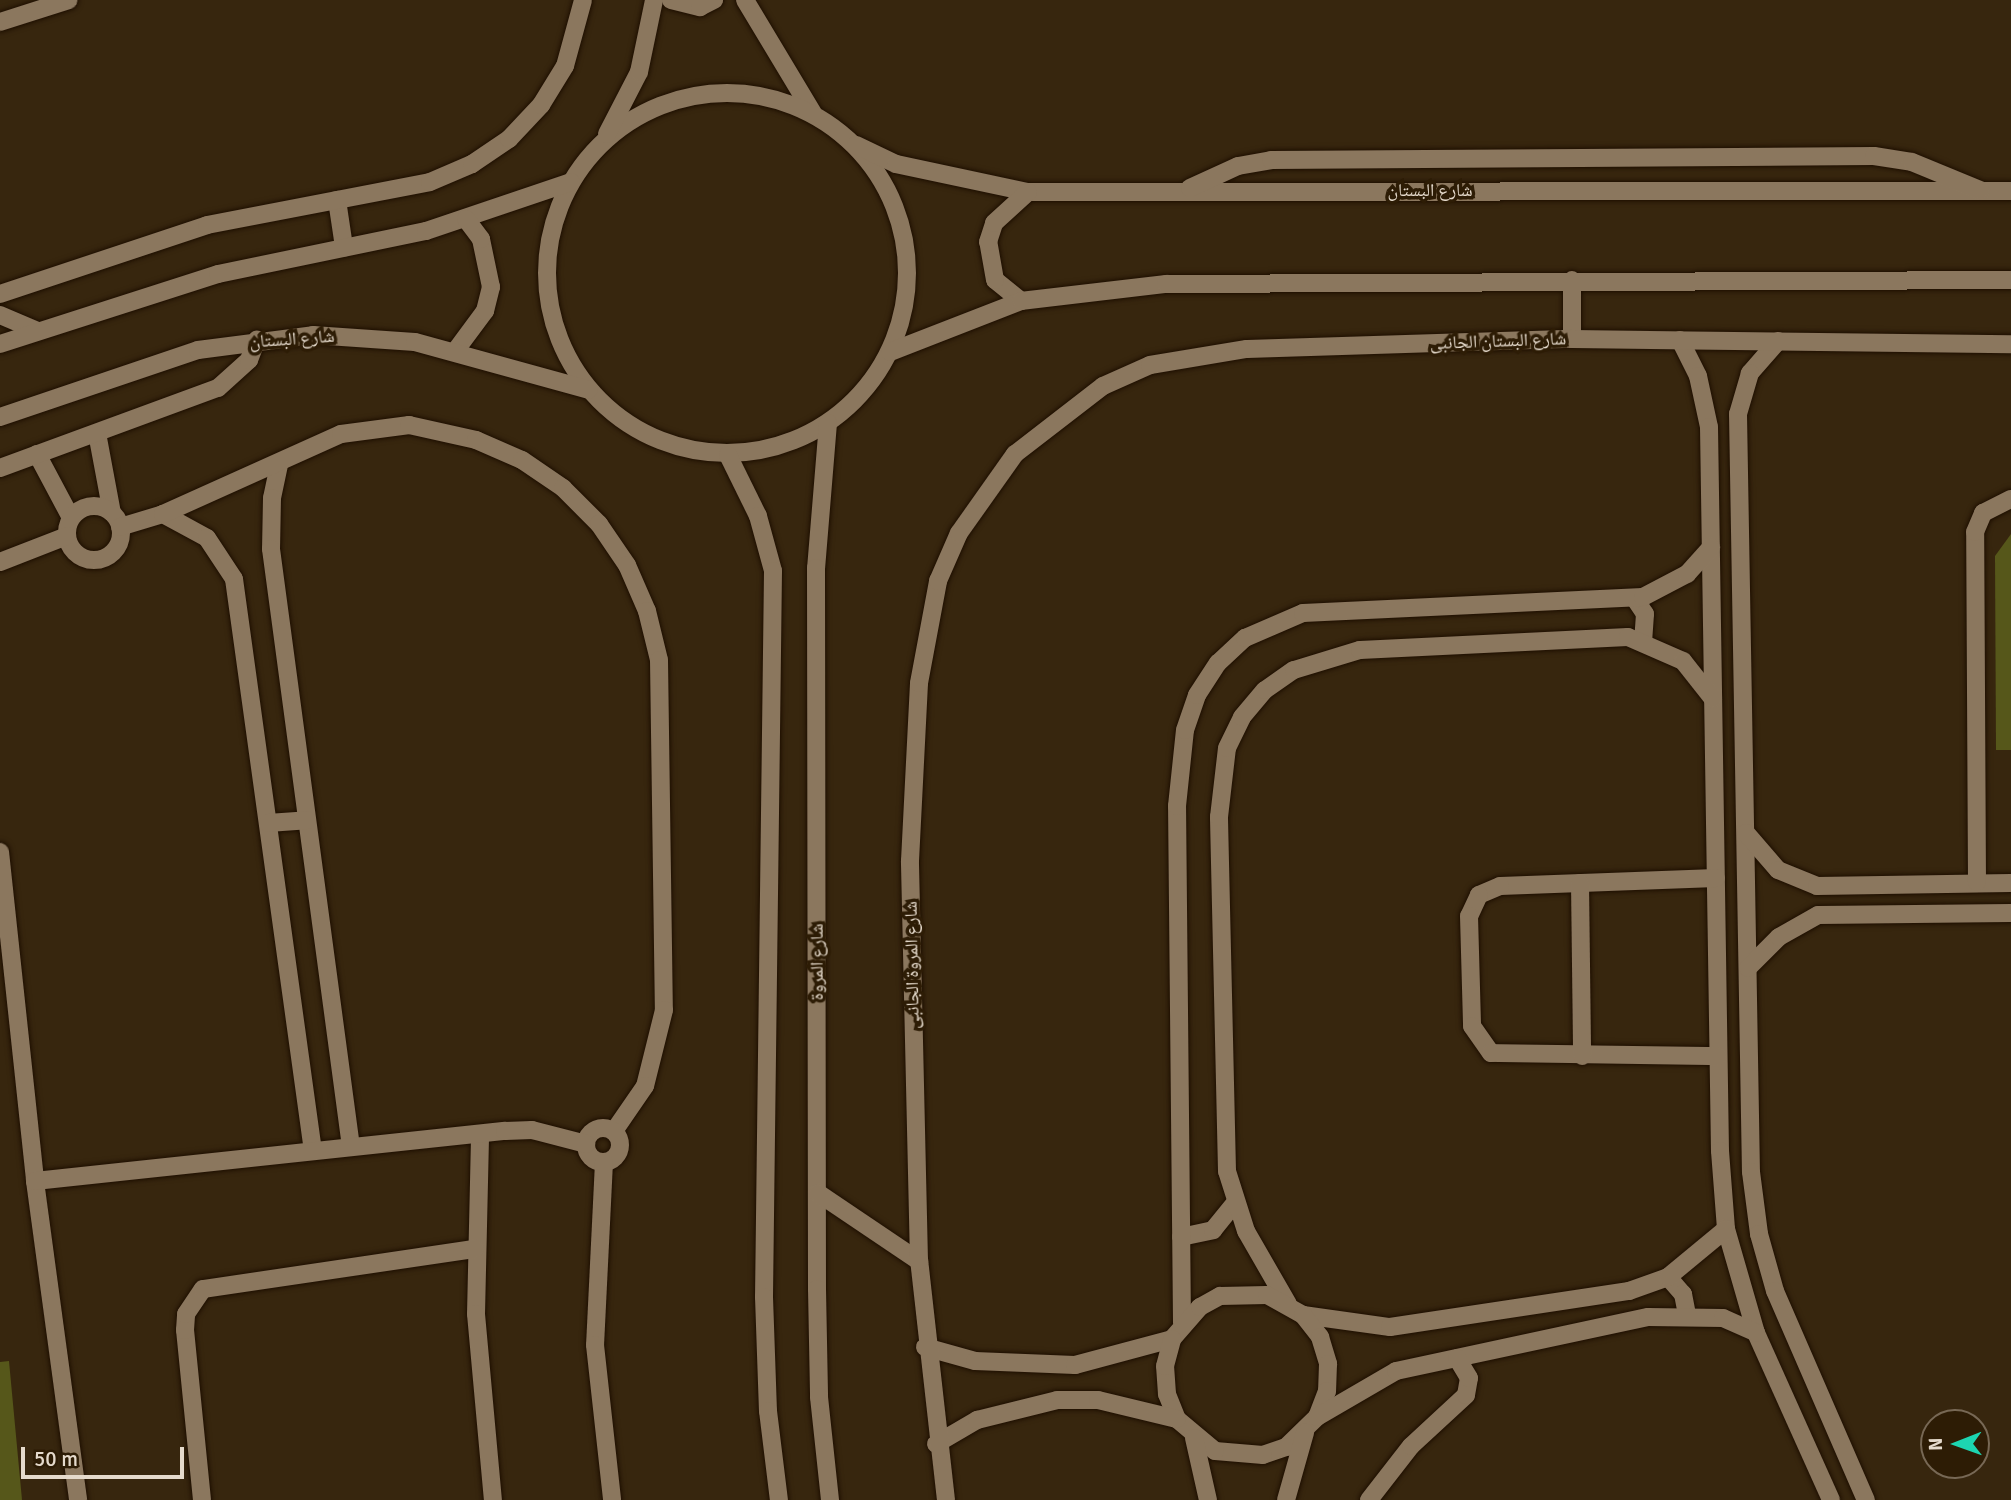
<!DOCTYPE html>
<html>
<head>
<meta charset="utf-8">
<style>
	body { margin:0 }
	#map { position:relative; width:2011px; height:1500px; overflow:hidden; background:#37260e; font-family:Signika,"Noto Naskh Arabic",sans-serif }
	div>[style] { position:absolute }
	.green>* { inset:0; background:#56571a }
	.roads { filter:drop-shadow(0 0 2px #1e0f00) drop-shadow(0 0 2px #1e0f00) }
	.minor>* { height:18px; margin:-9px; padding:0 9px; transform-origin:9px; border-radius:9px; background:#8b775e }
	.minor>.ring { margin:-9px; padding:0; box-sizing:content-box; background:none; border:18px solid #8b775e; border-radius:50% }
	span { translate:-50% -50%; white-space:nowrap; text-align:center; line-height:1.15; -webkit-text-stroke:7px #2d1c05; paint-order:stroke }
	.street-label { font-size:18px; color:#e5dacc }
	.north { position:absolute; left:1920px; top:1409px; width:70px; height:70px; box-sizing:border-box; background:#2d1c05; border:2px solid #776855; border-radius:50%; rotate:269deg; font-size:19px; font-weight:700; line-height:28px; text-align:center; color:#e5dacc }
	.north::after { content:''; display:block; margin:auto; width:24px; height:32px; background:#1dd5b1; clip-path:polygon(50% 0,100% 100%,50% 72%,0 100%) }
	.scale { position:absolute; left:21px; top:1447px; width:163px; height:32px; box-sizing:border-box; border:4px solid #e5dacc; border-top:0; padding-left:9px; font-size:21px; line-height:24px; white-space:nowrap; color:#e5dacc; -webkit-text-stroke:5px #2d1c05; paint-order:stroke }
</style>
</head>
<body>
<div id="map">
	<div class="green">
		<i style="clip-path:polygon(2011px 534px,2011px 750px,1996px 750px,1995px 556px)"></i>
		<i style="clip-path:polygon(9px 1361px,22px 1500px,0 1500px,0 1362px)"></i>
	</div>
	<div class="roads">
		<div class="minor">
			<i style="left:671px;top:0;width:30px;rotate:14deg"></i>
			<i style="left:700px;top:7px;width:16px;rotate:-27deg"></i>
			<i style="left:745px;top:0;width:132px;rotate:59deg"></i>
			<i style="left:0;top:22px;width:72px;rotate:-17.7deg"></i>
			<i class="ring" style="left:547px;top:93px;width:342px;height:342px"></i>
			<i style="left:607px;top:134px;width:70px;rotate:-62.7deg"></i>
			<i style="left:639px;top:72px;width:74px;rotate:-78.2deg"></i>
			<i style="left:856px;top:145px;width:44px;rotate:25.4deg"></i>
			<i style="left:896px;top:164px;width:135px;rotate:12deg"></i>
			<i style="left:1028px;top:192px;width:983px;rotate:-0.06deg"></i>
			<i style="left:1190px;top:188px;width:53px;rotate:-24.6deg"></i>
			<i style="left:1238px;top:166px;width:34px;rotate:-10deg"></i>
			<i style="left:1271px;top:160px;width:603px;rotate:-0.38deg"></i>
			<i style="left:1874px;top:156px;width:38px;rotate:9deg"></i>
			<i style="left:1912px;top:162px;width:74px;rotate:22.4deg"></i>
			<i style="left:337px;top:200px;width:48px;rotate:81.5deg"></i>
			<i style="left:0;top:294px;width:218px;rotate:-18.4deg"></i>
			<i style="left:207px;top:225px;width:227px;rotate:-10.9deg"></i>
			<i style="left:430px;top:182px;width:46px;rotate:-23.2deg"></i>
			<i style="left:472px;top:164px;width:45px;rotate:-34deg"></i>
			<i style="left:509px;top:139px;width:47px;rotate:-46.7deg"></i>
			<i style="left:541px;top:105px;width:46px;rotate:-58.4deg"></i>
			<i style="left:565px;top:66px;width:68px;rotate:-74.7deg"></i>
			<i style="left:1021px;top:301px;width:33px;rotate:-141deg"></i>
			<i style="left:995px;top:280px;width:39px;rotate:-100deg"></i>
			<i style="left:988px;top:242px;width:20px;rotate:-72deg"></i>
			<i style="left:994px;top:223px;width:46px;rotate:-42.4deg"></i>
			<i style="left:0;top:315px;width:39px;rotate:23deg"></i>
			<i style="left:1572px;top:339px;width:59px;rotate:-90deg"></i>
			<i style="left:1680px;top:340px;width:40px;rotate:63.4deg"></i>
			<i style="left:1698px;top:376px;width:52px;rotate:77.8deg"></i>
			<i style="left:1709px;top:427px;width:724px;rotate:89.13deg"></i>
			<i style="left:1720px;top:1151px;width:78px;rotate:85.6deg"></i>
			<i style="left:1726px;top:1229px;width:108px;rotate:73.9deg"></i>
			<i style="left:1756px;top:1333px;width:183px;rotate:65.8deg"></i>
			<i style="left:1778px;top:341px;width:43px;rotate:131.2deg"></i>
			<i style="left:1750px;top:373px;width:43px;rotate:106.3deg"></i>
			<i style="left:1738px;top:414px;width:758px;rotate:89.02deg"></i>
			<i style="left:1751px;top:1172px;width:63px;rotate:82.6deg"></i>
			<i style="left:1759px;top:1234px;width:59px;rotate:74.3deg"></i>
			<i style="left:1775px;top:1291px;width:228px;rotate:66.5deg"></i>
			<i style="left:0;top:344px;width:229px;rotate:-17.8deg"></i>
			<i style="left:218px;top:274px;width:212px;rotate:-11.7deg"></i>
			<i style="left:426px;top:231px;width:153px;rotate:-18.7deg"></i>
			<i style="left:456px;top:350px;width:49px;rotate:-53.4deg"></i>
			<i style="left:485px;top:311px;width:25px;rotate:-76deg"></i>
			<i style="left:491px;top:287px;width:49px;rotate:-101.8deg"></i>
			<i style="left:481px;top:239px;width:25px;rotate:-127deg"></i>
			<i style="left:890px;top:352px;width:141px;rotate:-21.3deg"></i>
			<i style="left:1021px;top:301px;width:146px;rotate:-6.7deg"></i>
			<i style="left:1166px;top:284px;width:845px;rotate:-0.27deg"></i>
			<i style="left:0;top:417px;width:209px;rotate:-18.7deg"></i>
			<i style="left:198px;top:350px;width:116px;rotate:-7.4deg"></i>
			<i style="left:313px;top:335px;width:102px;rotate:3.9deg"></i>
			<i style="left:415px;top:342px;width:180px;rotate:15.4deg"></i>
			<i style="left:828px;top:423px;width:145px;rotate:94.7deg"></i>
			<i style="left:816px;top:568px;width:721px;rotate:89.92deg"></i>
			<i style="left:817px;top:1289px;width:108px;rotate:88.9deg"></i>
			<i style="left:819px;top:1397px;width:104px;rotate:83.9deg"></i>
			<i style="left:97px;top:433px;width:81px;rotate:79.4deg"></i>
			<i style="left:37px;top:454px;width:72px;rotate:62deg"></i>
			<i style="left:728px;top:455px;width:68px;rotate:63.8deg"></i>
			<i style="left:758px;top:516px;width:57px;rotate:74.7deg"></i>
			<i style="left:773px;top:571px;width:726px;rotate:90.71deg"></i>
			<i style="left:764px;top:1297px;width:114px;rotate:88deg"></i>
			<i style="left:768px;top:1411px;width:90px;rotate:83deg"></i>
			<i style="left:279px;top:465px;width:34px;rotate:102deg"></i>
			<i style="left:272px;top:498px;width:51px;rotate:91.1deg"></i>
			<i style="left:271px;top:549px;width:603px;rotate:82.38deg"></i>
			<i style="left:0;top:468px;width:232px;rotate:-20.2deg"></i>
			<i style="left:218px;top:388px;width:42px;rotate:-42.1deg"></i>
			<i style="left:249px;top:360px;width:22px;rotate:-69deg"></i>
			<i class="ring" style="left:67px;top:506px;width:36px;height:36px"></i>
			<i style="left:163px;top:514px;width:50px;rotate:28.6deg"></i>
			<i style="left:207px;top:538px;width:49px;rotate:56.6deg"></i>
			<i style="left:234px;top:579px;width:577px;rotate:82.14deg"></i>
			<i style="left:120px;top:527px;width:45px;rotate:-16.8deg"></i>
			<i style="left:163px;top:514px;width:195px;rotate:-24.2deg"></i>
			<i style="left:341px;top:434px;width:69px;rotate:-7.5deg"></i>
			<i style="left:409px;top:425px;width:69px;rotate:12.6deg"></i>
			<i style="left:476px;top:440px;width:50px;rotate:23.5deg"></i>
			<i style="left:522px;top:460px;width:50px;rotate:34.3deg"></i>
			<i style="left:563px;top:488px;width:51px;rotate:45deg"></i>
			<i style="left:599px;top:524px;width:50px;rotate:55.7deg"></i>
			<i style="left:627px;top:565px;width:50px;rotate:66.5deg"></i>
			<i style="left:647px;top:611px;width:50px;rotate:76.2deg"></i>
			<i style="left:659px;top:660px;width:350px;rotate:89.2deg"></i>
			<i style="left:664px;top:1010px;width:78px;rotate:104deg"></i>
			<i style="left:645px;top:1086px;width:55px;rotate:124.6deg"></i>
			<i style="left:0;top:562px;width:72px;rotate:-21.2deg"></i>
			<i style="left:1635px;top:599px;width:18px;rotate:56deg"></i>
			<i style="left:1645px;top:614px;width:26px;rotate:94deg"></i>
			<i style="left:268px;top:823px;width:39px;rotate:-4deg"></i>
			<i style="left:1746px;top:833px;width:49px;rotate:49.1deg"></i>
			<i style="left:1778px;top:870px;width:42px;rotate:22.3deg"></i>
			<i style="left:1817px;top:886px;width:194px;rotate:-0.9deg"></i>
			<i style="left:0;top:852px;width:331px;rotate:83.9deg"></i>
			<i style="left:35px;top:1181px;width:322px;rotate:82.3deg"></i>
			<i style="left:1716px;top:878px;width:216px;rotate:177.9deg"></i>
			<i style="left:1500px;top:886px;width:23px;rotate:157deg"></i>
			<i style="left:1479px;top:895px;width:23px;rotate:115deg"></i>
			<i style="left:1469px;top:916px;width:110px;rotate:88.4deg"></i>
			<i style="left:1472px;top:1026px;width:33px;rotate:55deg"></i>
			<i style="left:1491px;top:1053px;width:227px;rotate:0.8deg"></i>
			<i style="left:1977px;top:882px;width:350px;rotate:-90.3deg"></i>
			<i style="left:1975px;top:532px;width:21px;rotate:-67deg"></i>
			<i style="left:1983px;top:513px;width:31px;rotate:-27deg"></i>
			<i style="left:1580px;top:883px;width:173px;rotate:89.3deg"></i>
			<i style="left:1748px;top:968px;width:44px;rotate:-45deg"></i>
			<i style="left:1779px;top:937px;width:45px;rotate:-29.4deg"></i>
			<i style="left:1818px;top:915px;width:193px;rotate:-0.6deg"></i>
			<i class="ring" style="left:586px;top:1128px;width:16px;height:16px"></i>
			<i style="left:480px;top:1138px;width:176px;rotate:91.3deg"></i>
			<i style="left:476px;top:1314px;width:187px;rotate:84.8deg"></i>
			<i style="left:604px;top:1162px;width:183px;rotate:92.8deg"></i>
			<i style="left:595px;top:1345px;width:156px;rotate:83.7deg"></i>
			<i style="left:35px;top:1181px;width:473px;rotate:-6.1deg"></i>
			<i style="left:505px;top:1131px;width:27px;rotate:-2deg"></i>
			<i style="left:532px;top:1130px;width:56px;rotate:14.5deg"></i>
			<i style="left:818px;top:1193px;width:122px;rotate:34deg"></i>
			<i style="left:1181px;top:1237px;width:33px;rotate:-12deg"></i>
			<i style="left:1213px;top:1230px;width:33px;rotate:-51deg"></i>
			<i style="left:1668px;top:1277px;width:23px;rotate:49deg"></i>
			<i style="left:1683px;top:1294px;width:21px;rotate:79deg"></i>
			<i style="left:1288px;top:1304px;width:84px;rotate:-119.9deg"></i>
			<i style="left:1246px;top:1231px;width:63px;rotate:-107.6deg"></i>
			<i style="left:1227px;top:1171px;width:354px;rotate:-91.3deg"></i>
			<i style="left:1219px;top:817px;width:69px;rotate:-83.4deg"></i>
			<i style="left:1227px;top:748px;width:34px;rotate:-64deg"></i>
			<i style="left:1242px;top:717px;width:35px;rotate:-50deg"></i>
			<i style="left:1265px;top:690px;width:35px;rotate:-35deg"></i>
			<i style="left:1294px;top:670px;width:69px;rotate:-16.9deg"></i>
			<i style="left:1360px;top:650px;width:268px;rotate:-2.8deg"></i>
			<i style="left:1628px;top:637px;width:60px;rotate:23.6deg"></i>
			<i style="left:1683px;top:661px;width:48px;rotate:51.7deg"></i>
			<i style="left:1303px;top:1315px;width:88px;rotate:7.9deg"></i>
			<i style="left:1390px;top:1327px;width:242px;rotate:-8.6deg"></i>
			<i style="left:1629px;top:1291px;width:41px;rotate:-19.7deg"></i>
			<i style="left:1668px;top:1277px;width:75px;rotate:-39.6deg"></i>
			<i style="left:1182px;top:1323px;width:517px;rotate:-90.55deg"></i>
			<i style="left:1177px;top:806px;width:76px;rotate:-84deg"></i>
			<i style="left:1185px;top:730px;width:37px;rotate:-71deg"></i>
			<i style="left:1197px;top:695px;width:38px;rotate:-57deg"></i>
			<i style="left:1218px;top:663px;width:37px;rotate:-43deg"></i>
			<i style="left:1245px;top:638px;width:63px;rotate:-23.3deg"></i>
			<i style="left:1303px;top:613px;width:340px;rotate:-2.7deg"></i>
			<i style="left:1643px;top:597px;width:50px;rotate:-27.6deg"></i>
			<i style="left:1687px;top:574px;width:36px;rotate:-48deg"></i>
			<i style="left:925px;top:1347px;width:52px;rotate:15.6deg"></i>
			<i style="left:975px;top:1361px;width:100px;rotate:2.3deg"></i>
			<i style="left:1075px;top:1365px;width:100px;rotate:-15deg"></i>
			<i style="left:1172px;top:1339px;width:43px;rotate:-48.8deg"></i>
			<i style="left:1200px;top:1307px;width:23px;rotate:-29deg"></i>
			<i style="left:1220px;top:1296px;width:47px;rotate:-1.2deg"></i>
			<i style="left:1267px;top:1295px;width:41px;rotate:29.1deg"></i>
			<i style="left:1303px;top:1315px;width:28px;rotate:52deg"></i>
			<i style="left:1320px;top:1337px;width:28px;rotate:73deg"></i>
			<i style="left:1328px;top:1364px;width:27px;rotate:92deg"></i>
			<i style="left:1327px;top:1391px;width:28px;rotate:111deg"></i>
			<i style="left:1317px;top:1417px;width:43px;rotate:135.9deg"></i>
			<i style="left:1286px;top:1447px;width:24px;rotate:161deg"></i>
			<i style="left:1263px;top:1455px;width:48px;rotate:-175.2deg"></i>
			<i style="left:1215px;top:1451px;width:50px;rotate:-139.9deg"></i>
			<i style="left:1177px;top:1419px;width:27px;rotate:-112deg"></i>
			<i style="left:1167px;top:1394px;width:28px;rotate:-94deg"></i>
			<i style="left:1165px;top:1366px;width:28px;rotate:-75deg"></i>
			<i style="left:1317px;top:1417px;width:91px;rotate:-30.2deg"></i>
			<i style="left:1396px;top:1371px;width:258px;rotate:-12.1deg"></i>
			<i style="left:1648px;top:1317px;width:75px;rotate:0.8deg"></i>
			<i style="left:1723px;top:1318px;width:36px;rotate:24deg"></i>
			<i style="left:1194px;top:1438px;width:64px;rotate:77.3deg"></i>
			<i style="left:936px;top:1444px;width:48px;rotate:-30.3deg"></i>
			<i style="left:977px;top:1420px;width:82px;rotate:-14deg"></i>
			<i style="left:1057px;top:1400px;width:41px"></i>
			<i style="left:1098px;top:1400px;width:81px;rotate:13.5deg"></i>
			<i style="left:202px;top:1500px;width:171px;rotate:-95.7deg"></i>
			<i style="left:185px;top:1330px;width:16px;rotate:-86deg"></i>
			<i style="left:186px;top:1314px;width:30px;rotate:-56deg"></i>
			<i style="left:203px;top:1289px;width:275px;rotate:-8.4deg"></i>
			<i style="left:946px;top:1500px;width:241px;rotate:-96.4deg"></i>
			<i style="left:919px;top:1261px;width:400px;rotate:-91.3deg"></i>
			<i style="left:910px;top:861px;width:178px;rotate:-87.1deg"></i>
			<i style="left:919px;top:683px;width:104px;rotate:-79.4deg"></i>
			<i style="left:938px;top:581px;width:52px;rotate:-66.4deg"></i>
			<i style="left:959px;top:533px;width:97px;rotate:-54.7deg"></i>
			<i style="left:1015px;top:454px;width:111px;rotate:-37.7deg"></i>
			<i style="left:1103px;top:386px;width:51px;rotate:-24.1deg"></i>
			<i style="left:1150px;top:365px;width:98px;rotate:-9.4deg"></i>
			<i style="left:1247px;top:349px;width:325px;rotate:-1.8deg"></i>
			<i style="left:1572px;top:339px;width:439px;rotate:0.7deg"></i>
			<i style="left:1286px;top:1500px;width:70px;rotate:-74.2deg"></i>
			<i style="left:1369px;top:1500px;width:68px;rotate:-52.1deg"></i>
			<i style="left:1411px;top:1446px;width:75px;rotate:-42.8deg"></i>
			<i style="left:1466px;top:1395px;width:17px;rotate:-80deg"></i>
			<i style="left:1469px;top:1378px;width:23px;rotate:-121deg"></i>
		</div>
	</div>
	<div class="street-label">
		<span style="left:1430px;top:190px">شارع البستان</span>
		<span style="left:292px;top:339px;rotate:-4deg">شارع البستان</span>
		<span style="left:1498px;top:341px;rotate:-2deg">شارع البستان الجانبى</span>
		<span style="left:817px;top:962px;rotate:-90deg">شارع المروة</span>
		<span style="left:912px;top:965px;rotate:-91deg">شارع المروة الجانبى</span>
	</div>
	<div class="north">N</div>
	<div class="scale">50 m</div>
</div>
</body>
</html>
